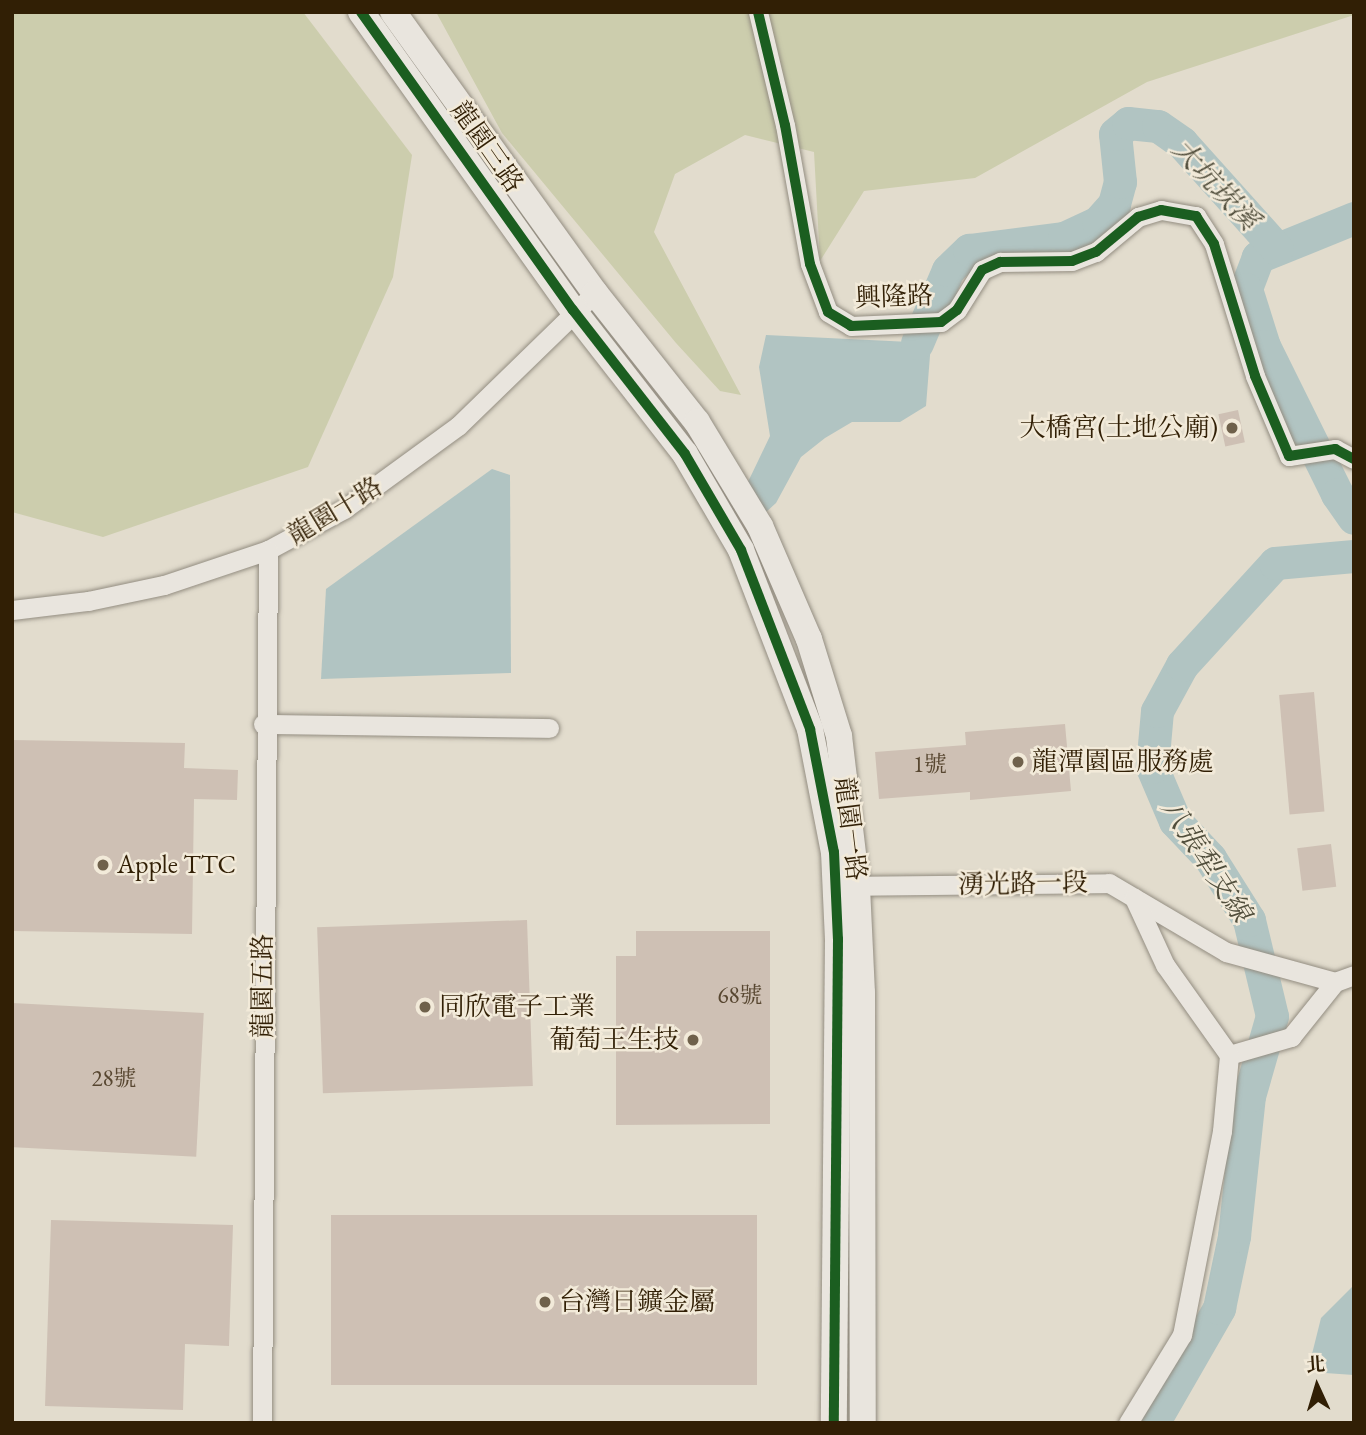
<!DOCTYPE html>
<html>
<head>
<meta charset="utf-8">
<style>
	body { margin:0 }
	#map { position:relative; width:1366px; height:1435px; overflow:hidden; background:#e2dccd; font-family:"EB Garamond","Noto Serif TC",serif }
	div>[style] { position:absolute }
	.green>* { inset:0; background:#cccdad }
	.water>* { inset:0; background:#b1c4c2 }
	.river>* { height:33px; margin:-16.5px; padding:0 16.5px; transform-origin:16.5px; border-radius:16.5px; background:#b1c4c2 }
	.building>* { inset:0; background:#cec0b4; transform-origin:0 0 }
	.roads { filter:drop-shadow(0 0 2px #938d81) drop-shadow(0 0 2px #938d81) }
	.street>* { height:19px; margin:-9.5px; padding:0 9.5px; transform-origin:9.5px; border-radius:9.5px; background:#e9e5de }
	.secondary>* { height:26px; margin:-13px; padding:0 13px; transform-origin:13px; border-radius:13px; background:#e9e5de }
	.cycleway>* { height:10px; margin:-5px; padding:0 5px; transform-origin:5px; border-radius:5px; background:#1b5e20 }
	.dots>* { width:19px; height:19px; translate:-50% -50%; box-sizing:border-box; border:4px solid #f2ead9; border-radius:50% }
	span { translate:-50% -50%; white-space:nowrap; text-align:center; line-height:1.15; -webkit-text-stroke:5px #f2ead9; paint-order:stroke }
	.number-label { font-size:23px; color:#584731 }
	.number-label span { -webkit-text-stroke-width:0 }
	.street-label { font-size:26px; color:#311f05 }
	.poi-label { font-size:26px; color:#311f05 }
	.right { translate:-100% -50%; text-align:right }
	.left { translate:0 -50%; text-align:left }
	.water-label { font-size:28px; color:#514e3c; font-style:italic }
	.frame { position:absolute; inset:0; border:14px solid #311f05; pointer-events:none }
	.north { position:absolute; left:1282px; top:1351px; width:70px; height:70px; -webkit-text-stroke:5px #f2ead9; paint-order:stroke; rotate:356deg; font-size:19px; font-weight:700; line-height:28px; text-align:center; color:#311f05 }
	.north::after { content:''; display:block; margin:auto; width:24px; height:32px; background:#311f05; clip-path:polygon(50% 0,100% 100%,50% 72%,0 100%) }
</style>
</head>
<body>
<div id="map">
	<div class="green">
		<i style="clip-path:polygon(12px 12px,303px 12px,412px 155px,393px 277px,308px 467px,103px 537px,12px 512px)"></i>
		<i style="clip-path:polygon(436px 12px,1354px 12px,1354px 15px,1147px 82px,975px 178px,864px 191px,820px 261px,814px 152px,745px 135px,675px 174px,654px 232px,741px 395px,720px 391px,676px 343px,502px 133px)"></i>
	</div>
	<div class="water">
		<i style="clip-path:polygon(766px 335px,931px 343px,926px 406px,900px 422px,852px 422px,825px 438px,801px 457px,776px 503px,765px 513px,747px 484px,770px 436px,759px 367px)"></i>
		<i style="clip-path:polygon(492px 469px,510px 475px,511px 673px,321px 679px,326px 589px)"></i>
		<i style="clip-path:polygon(1354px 1285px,1354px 1375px,1325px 1373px,1310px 1362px,1321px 1318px)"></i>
	</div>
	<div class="river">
		<i style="left:1354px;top:218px;width:104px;rotate:157.9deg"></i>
		<i style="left:1258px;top:257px;width:34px;rotate:111deg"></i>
		<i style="left:1246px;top:289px;width:60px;rotate:72.5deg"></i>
		<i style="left:1264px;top:346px;width:165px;rotate:63.7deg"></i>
		<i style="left:1337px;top:494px;width:29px;rotate:55deg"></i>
		<i style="left:917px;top:343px;width:79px;rotate:-67deg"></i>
		<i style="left:948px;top:270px;width:29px;rotate:-44deg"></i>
		<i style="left:969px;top:250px;width:96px;rotate:-7.2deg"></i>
		<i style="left:1064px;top:238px;width:38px;rotate:-25deg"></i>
		<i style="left:1098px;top:222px;width:24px;rotate:-48deg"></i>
		<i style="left:1114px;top:204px;width:23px;rotate:-75deg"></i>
		<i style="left:1120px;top:182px;width:48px;rotate:-95.9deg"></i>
		<i style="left:1115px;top:134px;width:17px;rotate:-40deg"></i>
		<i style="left:1128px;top:123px;width:30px;rotate:6deg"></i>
		<i style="left:1158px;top:126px;width:29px;rotate:35deg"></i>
		<i style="left:1182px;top:143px;width:142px;rotate:48.1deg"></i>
		<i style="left:1153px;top:1423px;width:133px;rotate:-60.1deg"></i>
		<i style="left:1219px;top:1308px;width:74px;rotate:-78.2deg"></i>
		<i style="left:1234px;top:1236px;width:141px;rotate:-83.9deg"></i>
		<i style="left:1249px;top:1096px;width:83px;rotate:-74deg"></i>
		<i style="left:1272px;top:1016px;width:99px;rotate:-103.5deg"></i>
		<i style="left:1249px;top:920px;width:73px;rotate:-122.2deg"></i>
		<i style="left:1210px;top:858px;width:51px;rotate:-133.4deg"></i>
		<i style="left:1175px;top:821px;width:59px;rotate:-113.1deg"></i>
		<i style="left:1152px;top:767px;width:56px;rotate:-84.9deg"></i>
		<i style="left:1157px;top:711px;width:52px;rotate:-61.5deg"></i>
		<i style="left:1182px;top:665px;width:138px;rotate:-47.6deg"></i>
		<i style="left:1275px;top:563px;width:79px;rotate:-5.1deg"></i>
	</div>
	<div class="building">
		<i style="left:1238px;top:410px;width:33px;height:20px;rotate:78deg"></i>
		<i style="left:1314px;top:692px;width:120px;height:35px;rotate:85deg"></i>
		<i style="clip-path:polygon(1065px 724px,1071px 791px,970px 800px,970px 792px,879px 799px,875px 752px,966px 745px,965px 732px)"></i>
		<i style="clip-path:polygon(12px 740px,185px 743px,184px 768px,238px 770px,237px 800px,194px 799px,192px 934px,12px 931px)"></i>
		<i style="left:1331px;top:844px;width:43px;height:34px;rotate:83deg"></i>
		<i style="left:527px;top:920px;width:166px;height:210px;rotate:88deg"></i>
		<i style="clip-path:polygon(636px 931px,770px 931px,770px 1124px,616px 1125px,616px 956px,636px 956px)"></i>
		<i style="left:12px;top:1003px;width:192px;height:144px;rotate:3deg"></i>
		<i style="left:757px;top:1215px;width:170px;height:426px;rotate:90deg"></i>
		<i style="clip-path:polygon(51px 1220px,233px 1225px,229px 1346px,185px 1344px,183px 1410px,45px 1406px)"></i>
	</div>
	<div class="roads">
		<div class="street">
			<i style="left:758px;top:12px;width:116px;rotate:76.6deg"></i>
			<i style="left:785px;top:125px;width:141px;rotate:79.8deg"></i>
			<i style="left:810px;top:264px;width:51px;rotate:69.4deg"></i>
			<i style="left:828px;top:312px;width:27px;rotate:31deg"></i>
			<i style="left:851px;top:326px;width:90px;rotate:-2.5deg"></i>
			<i style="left:941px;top:322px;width:20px;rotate:-37deg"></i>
			<i style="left:957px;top:310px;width:47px;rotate:-58deg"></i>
			<i style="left:982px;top:270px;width:20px;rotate:-24deg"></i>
			<i style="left:1000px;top:262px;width:72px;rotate:-0.8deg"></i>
			<i style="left:1072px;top:261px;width:26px;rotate:-21deg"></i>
			<i style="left:1096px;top:252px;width:55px;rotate:-39.8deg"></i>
			<i style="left:1138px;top:217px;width:24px;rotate:-17deg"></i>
			<i style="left:1161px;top:210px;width:36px;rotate:10deg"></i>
			<i style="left:1196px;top:216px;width:33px;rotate:57deg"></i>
			<i style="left:1214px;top:244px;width:138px;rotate:72.7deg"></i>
			<i style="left:1255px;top:376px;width:87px;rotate:67deg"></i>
			<i style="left:1289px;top:456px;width:47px;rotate:-8.7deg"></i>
			<i style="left:1335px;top:449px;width:21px;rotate:28deg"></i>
			<i style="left:12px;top:610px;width:77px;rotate:-6.8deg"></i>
			<i style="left:88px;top:601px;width:78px;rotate:-11.9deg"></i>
			<i style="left:164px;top:585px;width:110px;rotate:-18.6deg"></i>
			<i style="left:268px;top:550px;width:86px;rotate:-28.3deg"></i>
			<i style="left:344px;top:509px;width:141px;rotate:-36.1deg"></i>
			<i style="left:458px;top:426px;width:191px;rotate:-44.2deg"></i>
			<i style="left:263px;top:724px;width:286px;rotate:0.8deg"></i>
			<i style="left:844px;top:886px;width:265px;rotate:-0.6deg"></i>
			<i style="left:1109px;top:883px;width:136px;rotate:30.5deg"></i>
			<i style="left:1226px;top:952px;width:113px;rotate:15.4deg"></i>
			<i style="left:1335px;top:982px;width:20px;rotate:-20deg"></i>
			<i style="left:1229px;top:1055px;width:65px;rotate:-16.2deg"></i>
			<i style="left:1291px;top:1037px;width:70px;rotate:-51.3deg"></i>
			<i style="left:262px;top:1423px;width:873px;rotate:-89.61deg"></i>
			<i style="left:1128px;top:1423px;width:103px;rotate:-58.5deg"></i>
			<i style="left:1182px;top:1335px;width:208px;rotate:-78.9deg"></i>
			<i style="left:1222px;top:1131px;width:76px;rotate:-84.7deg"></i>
			<i style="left:1229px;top:1055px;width:110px;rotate:-125.4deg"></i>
			<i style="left:1165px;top:965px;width:74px;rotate:-114.8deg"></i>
		</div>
		<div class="secondary">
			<i style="left:361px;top:12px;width:366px;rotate:54.6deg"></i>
			<i style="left:573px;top:310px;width:182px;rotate:52.1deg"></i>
			<i style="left:685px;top:454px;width:111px;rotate:59.7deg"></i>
			<i style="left:741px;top:550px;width:192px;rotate:68.9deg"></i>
			<i style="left:810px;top:729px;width:125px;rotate:79deg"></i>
			<i style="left:834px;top:852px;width:87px;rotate:87.4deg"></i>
			<i style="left:838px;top:939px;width:484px;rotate:90.5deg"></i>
			<i style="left:393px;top:12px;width:346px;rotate:54.3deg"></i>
			<i style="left:595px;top:293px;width:164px;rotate:51.7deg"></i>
			<i style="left:697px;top:422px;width:122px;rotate:58.8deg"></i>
			<i style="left:760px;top:526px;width:123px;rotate:66.6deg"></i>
			<i style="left:809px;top:639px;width:102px;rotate:72.8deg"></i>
			<i style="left:839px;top:736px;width:152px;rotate:83.2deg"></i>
			<i style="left:857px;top:887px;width:106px;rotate:87.3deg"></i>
			<i style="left:862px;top:993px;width:430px;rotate:89.9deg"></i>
		</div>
	</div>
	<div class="cycleway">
		<i style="left:361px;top:12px;width:366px;rotate:54.6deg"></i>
		<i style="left:573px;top:310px;width:182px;rotate:52.1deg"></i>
		<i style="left:685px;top:454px;width:111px;rotate:59.7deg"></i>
		<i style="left:741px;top:550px;width:192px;rotate:68.9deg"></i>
		<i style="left:810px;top:729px;width:125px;rotate:79deg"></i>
		<i style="left:834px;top:852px;width:87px;rotate:87.4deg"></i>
		<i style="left:838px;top:939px;width:484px;rotate:90.5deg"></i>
		<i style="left:758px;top:12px;width:116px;rotate:76.6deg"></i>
		<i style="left:785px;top:125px;width:141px;rotate:79.8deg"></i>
		<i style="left:810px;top:264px;width:51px;rotate:69.4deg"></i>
		<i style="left:828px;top:312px;width:27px;rotate:31deg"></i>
		<i style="left:851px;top:326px;width:90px;rotate:-2.5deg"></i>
		<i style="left:941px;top:322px;width:20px;rotate:-37deg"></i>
		<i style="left:957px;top:310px;width:47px;rotate:-58deg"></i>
		<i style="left:982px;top:270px;width:20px;rotate:-24deg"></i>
		<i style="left:1000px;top:262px;width:72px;rotate:-0.8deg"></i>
		<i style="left:1072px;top:261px;width:26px;rotate:-21deg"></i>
		<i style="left:1096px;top:252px;width:55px;rotate:-39.8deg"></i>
		<i style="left:1138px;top:217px;width:24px;rotate:-17deg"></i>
		<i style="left:1161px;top:210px;width:36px;rotate:10deg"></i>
		<i style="left:1196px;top:216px;width:33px;rotate:57deg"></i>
		<i style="left:1214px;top:244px;width:138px;rotate:72.7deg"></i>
		<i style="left:1255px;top:376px;width:87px;rotate:67deg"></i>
		<i style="left:1289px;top:456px;width:47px;rotate:-8.7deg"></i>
		<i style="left:1335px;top:449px;width:21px;rotate:28deg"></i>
	</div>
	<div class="dots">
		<i style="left:1232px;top:428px;background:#6f614b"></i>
		<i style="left:1018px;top:762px;background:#6f614b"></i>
		<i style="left:103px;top:865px;background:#6f614b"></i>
		<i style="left:425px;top:1007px;background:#6f614b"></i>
		<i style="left:693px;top:1040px;background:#6f614b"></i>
		<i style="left:545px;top:1302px;background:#6f614b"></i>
	</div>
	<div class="number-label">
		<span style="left:930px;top:764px">1號</span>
		<span style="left:740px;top:995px">68號</span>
		<span style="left:114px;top:1078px">28號</span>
	</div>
	<div class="street-label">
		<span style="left:487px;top:147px;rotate:55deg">龍園三路</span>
		<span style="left:894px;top:297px;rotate:-2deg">興隆路</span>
		<span style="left:335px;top:511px;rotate:-31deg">龍園十路</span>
		<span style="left:850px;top:829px;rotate:83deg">龍園一路</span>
		<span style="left:1023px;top:884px;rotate:-1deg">湧光路一段</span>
		<span style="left:263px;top:986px;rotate:-90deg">龍園五路</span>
	</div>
	<div class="poi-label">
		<span class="right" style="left:1218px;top:428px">大橋宮(土地公廟)</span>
		<span class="left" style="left:1032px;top:762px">龍潭園區服務處</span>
		<span class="left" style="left:117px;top:865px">Apple TTC</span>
		<span class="left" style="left:439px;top:1007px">同欣電子工業</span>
		<span class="right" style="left:679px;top:1040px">葡萄王生技</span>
		<span class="left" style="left:559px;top:1302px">台灣日鑛金屬</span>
	</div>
	<div class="water-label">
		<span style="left:1216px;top:184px;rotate:47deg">大坑崁溪</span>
		<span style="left:1207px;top:860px;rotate:57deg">八張犁支線</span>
	</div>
	<div class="frame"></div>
	<div class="north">北</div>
</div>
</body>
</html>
